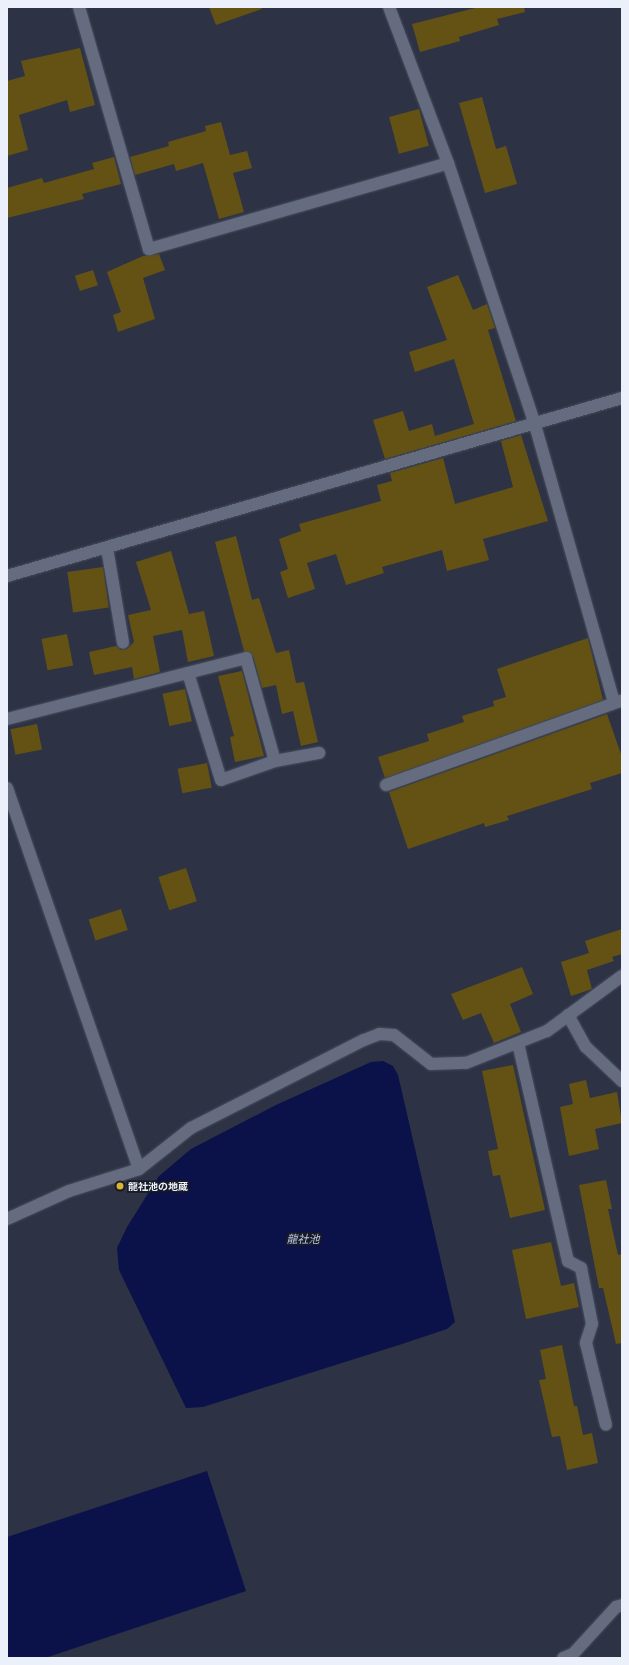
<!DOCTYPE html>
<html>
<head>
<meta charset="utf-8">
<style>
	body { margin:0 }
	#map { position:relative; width:629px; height:1665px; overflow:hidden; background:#2d3345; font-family:Georgia,"Noto Sans JP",serif }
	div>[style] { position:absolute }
	.water>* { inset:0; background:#0b1149 }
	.building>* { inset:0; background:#635213; transform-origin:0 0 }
	.roads { filter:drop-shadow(0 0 1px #494e5d) drop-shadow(0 0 1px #494e5d) }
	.minor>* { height:12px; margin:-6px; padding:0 6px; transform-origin:6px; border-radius:6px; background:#656c80 }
	.dots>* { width:11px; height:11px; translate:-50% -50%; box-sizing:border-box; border:2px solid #181b23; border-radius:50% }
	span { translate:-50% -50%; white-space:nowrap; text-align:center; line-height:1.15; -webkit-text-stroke:3.5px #181b23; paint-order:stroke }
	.poi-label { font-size:10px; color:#ebf0fb; font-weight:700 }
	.left { translate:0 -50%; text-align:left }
	.water-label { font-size:11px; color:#bdcaee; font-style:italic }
	.frame { position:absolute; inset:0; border:8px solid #ebf0fb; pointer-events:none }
</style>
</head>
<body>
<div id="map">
	<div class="water">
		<i style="clip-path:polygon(383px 1061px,393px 1066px,398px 1075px,455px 1322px,447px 1329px,402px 1344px,203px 1407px,186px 1408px,119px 1270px,117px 1248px,127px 1227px,159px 1176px,191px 1149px,276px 1105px,371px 1062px)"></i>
		<i style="clip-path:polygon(207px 1471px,246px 1591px,45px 1658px,7px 1658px,7px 1537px)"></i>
	</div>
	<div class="building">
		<i style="clip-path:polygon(209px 7px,261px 7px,262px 9px,216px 25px)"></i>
		<i style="clip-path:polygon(479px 7px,524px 7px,525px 12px,497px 19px,499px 25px,459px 37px,460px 41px,420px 52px,412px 24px)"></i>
		<i style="clip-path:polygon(80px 48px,95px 105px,70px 112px,67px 100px,19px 115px,28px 150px,7px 156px,7px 81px,25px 76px,21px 61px)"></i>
		<i style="clip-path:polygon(482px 97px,496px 149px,506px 146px,517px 184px,485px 193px,459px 103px)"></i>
		<i style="left:419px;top:109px;width:38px;height:31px;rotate:75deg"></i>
		<i style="clip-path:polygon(221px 122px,230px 155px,247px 151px,252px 168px,233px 173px,244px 212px,219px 219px,203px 163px,176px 171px,174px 164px,135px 175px,130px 157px,169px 146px,168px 142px,206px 131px,205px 126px)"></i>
		<i style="clip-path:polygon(114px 157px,121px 184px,82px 194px,84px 199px,7px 218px,7px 188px,42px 178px,44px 183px,94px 169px,92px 163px)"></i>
		<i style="clip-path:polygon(159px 254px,165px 270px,143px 278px,155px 319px,118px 332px,113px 315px,121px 312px,107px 272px,143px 256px)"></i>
		<i style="left:93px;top:270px;width:16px;height:19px;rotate:72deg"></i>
		<i style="clip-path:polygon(458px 275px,473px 310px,487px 304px,495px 328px,488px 330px,516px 421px,385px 459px,373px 420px,403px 411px,409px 431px,432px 424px,435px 436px,474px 424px,454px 359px,415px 372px,409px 352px,447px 340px,427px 287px)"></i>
		<i style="clip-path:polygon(521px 435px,548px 521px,483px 539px,489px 560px,447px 571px,442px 550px,382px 567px,384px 573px,346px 585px,336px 554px,307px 563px,315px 589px,288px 598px,280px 572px,288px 569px,279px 539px,301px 531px,299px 524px,381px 501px,377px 485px,392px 481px,390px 473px,443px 458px,455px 504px,513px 487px,501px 441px)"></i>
		<i style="clip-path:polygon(236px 536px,252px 600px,259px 598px,276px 653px,289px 650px,296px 683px,304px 682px,318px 742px,301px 746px,293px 711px,282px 714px,276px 685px,262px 688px,253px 656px,244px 651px,215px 542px)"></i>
		<i style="clip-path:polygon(171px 551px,189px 614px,204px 611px,214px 656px,188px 662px,182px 630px,153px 636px,160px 672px,134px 679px,132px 667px,94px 675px,89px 652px,116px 646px,121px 650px,127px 649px,134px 642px,128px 615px,151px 610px,136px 562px)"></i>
		<i style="left:103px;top:567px;width:41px;height:36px;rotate:82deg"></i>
		<i style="left:67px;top:634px;width:32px;height:26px;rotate:79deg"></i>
		<i style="clip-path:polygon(588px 638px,603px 700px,385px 778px,378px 757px,429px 741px,427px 734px,464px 722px,462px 716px,494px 706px,493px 701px,506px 697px,497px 669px)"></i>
		<i style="clip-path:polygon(242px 671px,264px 756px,235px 762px,230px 737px,234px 736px,218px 676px)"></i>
		<i style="left:185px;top:689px;width:33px;height:23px;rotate:78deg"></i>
		<i style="clip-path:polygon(607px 714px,622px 757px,622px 773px,590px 783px,592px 789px,507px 816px,509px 820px,485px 827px,484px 823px,408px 849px,389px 792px)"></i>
		<i style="left:37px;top:724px;width:26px;height:27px;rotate:79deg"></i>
		<i style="left:207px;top:763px;width:25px;height:30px;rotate:79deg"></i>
		<i style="left:186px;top:868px;width:35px;height:29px;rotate:72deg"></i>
		<i style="left:121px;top:909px;width:22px;height:34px;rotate:72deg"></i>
		<i style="clip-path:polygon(622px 929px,622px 954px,612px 957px,614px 961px,587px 970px,592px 989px,571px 996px,561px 962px,589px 953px,585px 941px)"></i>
		<i style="clip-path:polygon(522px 967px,533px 994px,510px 1004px,521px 1032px,494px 1043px,481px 1013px,463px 1020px,451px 994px)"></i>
		<i style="clip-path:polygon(513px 1065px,545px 1210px,510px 1218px,500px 1175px,493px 1176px,488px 1151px,498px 1149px,482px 1071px)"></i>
		<i style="clip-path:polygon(586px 1080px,590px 1098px,617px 1092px,622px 1123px,595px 1129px,599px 1149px,569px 1156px,560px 1107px,573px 1104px,569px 1084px)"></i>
		<i style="clip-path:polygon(606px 1180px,612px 1209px,608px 1209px,618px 1255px,622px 1254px,622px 1343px,616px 1344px,603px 1288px,599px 1288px,579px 1185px)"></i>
		<i style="clip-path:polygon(551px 1242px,561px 1286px,574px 1283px,579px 1307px,526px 1319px,512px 1250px)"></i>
		<i style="clip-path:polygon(562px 1345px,574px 1406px,577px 1406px,583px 1435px,592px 1433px,598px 1463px,567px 1470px,560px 1436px,552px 1437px,539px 1380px,546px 1379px,540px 1350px)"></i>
	</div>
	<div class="roads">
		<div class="minor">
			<i style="left:79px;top:7px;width:252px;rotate:73.9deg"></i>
			<i style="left:149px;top:249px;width:311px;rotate:-16deg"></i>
			<i style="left:389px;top:7px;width:167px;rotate:69.3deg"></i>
			<i style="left:448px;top:163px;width:276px;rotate:71.6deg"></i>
			<i style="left:535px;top:425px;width:288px;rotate:74.1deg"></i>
			<i style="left:107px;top:548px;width:96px;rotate:80.4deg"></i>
			<i style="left:7px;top:576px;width:640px;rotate:-16.14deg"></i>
			<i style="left:7px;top:719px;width:247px;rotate:-14.3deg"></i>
			<i style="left:246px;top:658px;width:107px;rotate:74.3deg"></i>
			<i style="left:275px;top:761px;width:57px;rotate:160.6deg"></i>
			<i style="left:221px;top:780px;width:112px;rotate:-107.1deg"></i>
			<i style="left:275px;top:761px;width:45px;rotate:-10.3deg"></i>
			<i style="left:386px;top:785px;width:250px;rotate:-19.7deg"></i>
			<i style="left:7px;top:788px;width:403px;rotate:70.9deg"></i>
			<i style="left:568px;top:1015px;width:37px;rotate:61deg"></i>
			<i style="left:586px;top:1047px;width:50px;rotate:43.4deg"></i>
			<i style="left:518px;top:1043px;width:224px;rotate:77.1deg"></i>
			<i style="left:568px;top:1261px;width:15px;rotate:28deg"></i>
			<i style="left:581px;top:1268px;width:57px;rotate:78.9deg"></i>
			<i style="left:592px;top:1324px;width:20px;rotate:108deg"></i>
			<i style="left:586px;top:1343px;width:84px;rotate:76.3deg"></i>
			<i style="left:7px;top:1219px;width:68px;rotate:-24.3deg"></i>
			<i style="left:69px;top:1191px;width:73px;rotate:-17.4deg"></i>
			<i style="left:139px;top:1169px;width:66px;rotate:-38.3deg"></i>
			<i style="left:191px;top:1128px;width:194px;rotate:-27deg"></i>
			<i style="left:364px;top:1040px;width:17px;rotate:-21deg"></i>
			<i style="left:380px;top:1034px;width:14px;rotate:4deg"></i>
			<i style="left:394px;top:1035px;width:47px;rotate:38.1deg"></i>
			<i style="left:431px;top:1064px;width:35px;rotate:-2deg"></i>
			<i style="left:466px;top:1063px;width:87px;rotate:-21.6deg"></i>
			<i style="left:547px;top:1031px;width:93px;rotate:-36.3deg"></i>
			<i style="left:563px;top:1658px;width:11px;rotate:-22deg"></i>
			<i style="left:573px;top:1654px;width:64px;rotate:-47.5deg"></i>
			<i style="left:616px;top:1607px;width:6px;rotate:-18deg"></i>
		</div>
	</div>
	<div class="dots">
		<i style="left:120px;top:1186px;background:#d7b434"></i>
	</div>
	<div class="poi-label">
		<span class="left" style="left:128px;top:1186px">龍社池の地蔵</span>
	</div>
	<div class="water-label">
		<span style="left:303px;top:1238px">龍社池</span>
	</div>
	<div class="frame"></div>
</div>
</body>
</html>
